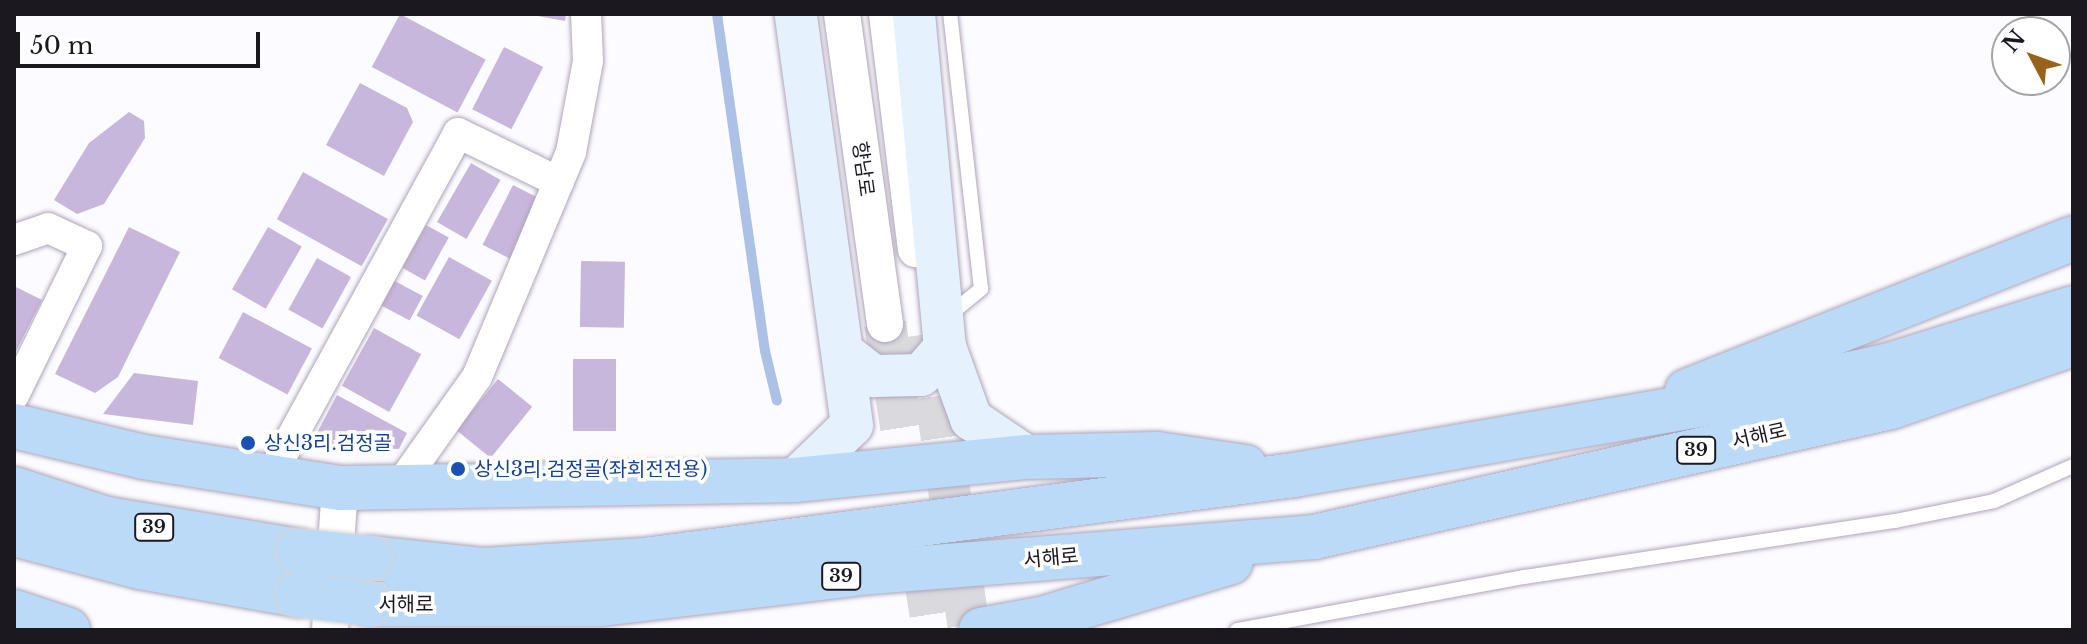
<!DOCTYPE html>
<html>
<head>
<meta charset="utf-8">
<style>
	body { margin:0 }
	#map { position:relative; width:2087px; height:644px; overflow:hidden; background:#fcfbff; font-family:"Libre Baskerville","Noto Sans KR",serif }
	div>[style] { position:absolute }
	.stream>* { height:10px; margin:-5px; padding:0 5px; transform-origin:5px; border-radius:5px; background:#acc1e5 }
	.building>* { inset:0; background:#c8b7dc; transform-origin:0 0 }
	.secondary-tunnel>* { height:42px; margin-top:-21px; transform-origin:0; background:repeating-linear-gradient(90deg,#dad9de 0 42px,transparent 0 63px) }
	.roads { filter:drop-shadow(0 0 2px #aea5b9) drop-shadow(0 0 2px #aea5b9) }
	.service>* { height:14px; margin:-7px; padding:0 7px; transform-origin:7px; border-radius:7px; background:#fff }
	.minor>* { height:30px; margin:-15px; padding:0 15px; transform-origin:15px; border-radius:15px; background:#fff }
	.tertiary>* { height:36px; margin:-18px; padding:0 18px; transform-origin:18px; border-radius:18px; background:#fff }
	.secondary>* { height:42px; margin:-21px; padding:0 21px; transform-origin:21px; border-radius:21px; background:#e5f1fc }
	.trunk>* { height:44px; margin:-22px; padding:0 22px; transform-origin:22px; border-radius:22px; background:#badaf8 }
	.bridges { filter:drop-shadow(0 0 2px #d6d5d7) drop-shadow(0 0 2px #d6d5d7) }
	.trunk-bridge>* { height:44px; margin:-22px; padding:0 22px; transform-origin:22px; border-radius:22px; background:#badaf8 }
	.dots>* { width:22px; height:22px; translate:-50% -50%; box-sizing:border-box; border:4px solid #fff; border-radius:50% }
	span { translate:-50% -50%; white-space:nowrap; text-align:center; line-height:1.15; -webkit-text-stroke:7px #fff; paint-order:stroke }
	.shield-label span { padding:2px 6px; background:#fff; border:2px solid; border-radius:6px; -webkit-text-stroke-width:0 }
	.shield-label { font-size:18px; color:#1c1820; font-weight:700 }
	.street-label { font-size:20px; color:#1c1820 }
	.transit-label { font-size:20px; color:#164399 }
	.left { translate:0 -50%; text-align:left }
	.frame { position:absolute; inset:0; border:16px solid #1c1820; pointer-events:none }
	.north { position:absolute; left:1991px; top:16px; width:80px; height:80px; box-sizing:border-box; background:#fff; border:2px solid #a4a3a6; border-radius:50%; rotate:311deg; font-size:22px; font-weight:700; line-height:32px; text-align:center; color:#1c1820 }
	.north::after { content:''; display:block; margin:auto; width:28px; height:36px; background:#99621c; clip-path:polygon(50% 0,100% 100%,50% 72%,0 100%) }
	.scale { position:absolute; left:16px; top:32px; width:244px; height:36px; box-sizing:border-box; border:4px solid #1c1820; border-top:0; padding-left:10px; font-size:24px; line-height:28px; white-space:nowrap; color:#1c1820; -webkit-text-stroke:6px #fff; paint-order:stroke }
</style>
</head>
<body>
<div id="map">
	<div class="stream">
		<i style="left:717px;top:14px;width:340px;rotate:81.9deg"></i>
		<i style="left:765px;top:351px;width:51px;rotate:76.5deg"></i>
	</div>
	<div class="building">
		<i style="left:400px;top:14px;width:97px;height:60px;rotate:28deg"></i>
		<i style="clip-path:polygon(527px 14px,566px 14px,565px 21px)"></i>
		<i style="left:504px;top:47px;width:44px;height:70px;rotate:27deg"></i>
		<i style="clip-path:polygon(360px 83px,407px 108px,413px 122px,384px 176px,326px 145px)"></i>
		<i style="clip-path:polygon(129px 112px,144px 121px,145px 138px,104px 204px,77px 214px,54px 200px,89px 143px)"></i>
		<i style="left:471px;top:163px;width:34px;height:68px;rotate:30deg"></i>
		<i style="left:303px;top:172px;width:97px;height:54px;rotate:29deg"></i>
		<i style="left:513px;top:185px;width:33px;height:67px;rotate:27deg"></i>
		<i style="left:426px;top:225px;width:26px;height:49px;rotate:29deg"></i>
		<i style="clip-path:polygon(129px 227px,180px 252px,118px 377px,95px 393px,55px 374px)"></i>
		<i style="left:268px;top:227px;width:39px;height:72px;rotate:30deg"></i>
		<i style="left:449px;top:257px;width:49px;height:67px;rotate:29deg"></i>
		<i style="left:317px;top:258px;width:39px;height:59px;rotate:29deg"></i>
		<i style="left:581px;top:261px;width:44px;height:66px;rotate:1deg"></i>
		<i style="left:391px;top:279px;width:36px;height:28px;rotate:28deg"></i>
		<i style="clip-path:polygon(14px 286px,42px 300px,14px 355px)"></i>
		<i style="left:243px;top:312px;width:78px;height:52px;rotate:28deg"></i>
		<i style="left:374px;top:328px;width:54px;height:66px;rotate:29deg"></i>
		<i style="left:573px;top:359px;width:43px;height:72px"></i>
		<i style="clip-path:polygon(134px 373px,198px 381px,193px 425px,103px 414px)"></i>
		<i style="left:498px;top:379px;width:44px;height:66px;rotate:39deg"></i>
		<i style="clip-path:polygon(337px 395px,407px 433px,399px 449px,310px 446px)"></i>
	</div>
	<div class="secondary-tunnel">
		<i style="left:885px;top:324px;width:310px;rotate:81.1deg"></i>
		<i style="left:927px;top:334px;width:299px;rotate:81.9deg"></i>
	</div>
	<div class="roads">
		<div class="service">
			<i style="left:948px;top:316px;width:43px;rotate:-39.3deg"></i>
			<i style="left:981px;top:289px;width:277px;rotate:-96.4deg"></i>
			<i style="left:1237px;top:630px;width:292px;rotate:-10.5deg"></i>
			<i style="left:1524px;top:577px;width:375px;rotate:-8.6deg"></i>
			<i style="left:1895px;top:521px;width:101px;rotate:-11.4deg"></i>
			<i style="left:1994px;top:501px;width:86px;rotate:-23.9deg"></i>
		</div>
		<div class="minor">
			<i style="left:14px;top:240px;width:36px;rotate:-19deg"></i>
			<i style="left:48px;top:228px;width:43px;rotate:24.8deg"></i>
			<i style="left:87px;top:246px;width:166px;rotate:116.1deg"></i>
			<i style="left:270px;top:477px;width:392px;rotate:-61.3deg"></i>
			<i style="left:458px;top:133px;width:112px;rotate:25.9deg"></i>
			<i style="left:398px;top:488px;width:136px;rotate:-54.6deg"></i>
			<i style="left:477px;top:377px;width:244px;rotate:-67.3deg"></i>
			<i style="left:571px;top:152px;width:93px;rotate:-79.4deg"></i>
			<i style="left:588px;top:61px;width:47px;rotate:-92.4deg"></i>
		</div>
		<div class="tertiary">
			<i style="left:842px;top:14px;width:313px;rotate:82.1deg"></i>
			<i style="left:887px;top:14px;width:237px;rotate:83deg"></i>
			<i style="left:330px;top:630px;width:142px;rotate:-86deg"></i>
		</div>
		<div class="secondary">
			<i style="left:914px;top:14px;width:334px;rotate:84.7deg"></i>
			<i style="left:945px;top:347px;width:77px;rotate:70.1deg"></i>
			<i style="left:971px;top:419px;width:68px;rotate:34.2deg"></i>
			<i style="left:845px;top:354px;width:36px;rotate:38deg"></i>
			<i style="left:873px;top:376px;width:48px;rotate:-1.2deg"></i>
			<i style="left:921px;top:375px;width:37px;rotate:-49deg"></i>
			<i style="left:795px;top:480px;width:79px;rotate:-44deg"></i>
			<i style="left:852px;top:425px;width:415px;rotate:-97.8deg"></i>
		</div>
		<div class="trunk">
			<i style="left:1687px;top:391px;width:415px;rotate:-21.6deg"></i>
			<i style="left:14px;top:426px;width:134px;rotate:13.4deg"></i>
			<i style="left:144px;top:457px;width:198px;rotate:9deg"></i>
			<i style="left:340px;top:488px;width:455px;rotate:-1deg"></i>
			<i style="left:795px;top:480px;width:233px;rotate:-5.7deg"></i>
			<i style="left:1027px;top:457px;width:130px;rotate:-1.3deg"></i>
			<i style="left:1157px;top:454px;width:89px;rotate:8.4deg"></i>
			<i style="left:14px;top:489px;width:98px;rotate:17.9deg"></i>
			<i style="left:107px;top:519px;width:194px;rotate:9.5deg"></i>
			<i style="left:14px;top:534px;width:130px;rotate:14.7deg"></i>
			<i style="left:140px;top:567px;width:160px;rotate:10deg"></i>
			<i style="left:370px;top:558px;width:115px;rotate:6deg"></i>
			<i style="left:484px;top:570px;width:161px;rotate:-3.6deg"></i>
			<i style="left:645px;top:560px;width:655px;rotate:-7.46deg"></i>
			<i style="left:1294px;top:475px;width:459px;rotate:-9.8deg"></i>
			<i style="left:1746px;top:397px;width:143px;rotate:-12.5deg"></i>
			<i style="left:1886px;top:366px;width:196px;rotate:-17.2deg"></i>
			<i style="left:368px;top:604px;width:234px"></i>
			<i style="left:602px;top:604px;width:271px;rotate:-6.8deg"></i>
			<i style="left:871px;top:572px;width:444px;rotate:-4.5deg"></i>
			<i style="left:1314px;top:537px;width:591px;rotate:-12.7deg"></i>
			<i style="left:1891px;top:407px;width:193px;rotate:-19.1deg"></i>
			<i style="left:14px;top:612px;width:57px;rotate:18.4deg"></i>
			<i style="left:981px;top:630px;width:61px;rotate:-10.4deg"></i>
			<i style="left:1041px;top:619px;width:198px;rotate:-16.7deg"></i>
		</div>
	</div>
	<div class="bridges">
		<div class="trunk-bridge">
			<i style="left:298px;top:551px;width:72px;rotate:5.6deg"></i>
			<i style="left:298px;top:595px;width:71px;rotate:7.3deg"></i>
		</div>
	</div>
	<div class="dots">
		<i style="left:248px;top:443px;background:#1a4fb4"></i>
		<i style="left:458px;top:469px;background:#1a4fb4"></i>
	</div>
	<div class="shield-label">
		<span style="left:1696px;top:450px">39</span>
		<span style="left:154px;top:527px">39</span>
		<span style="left:841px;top:576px">39</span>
	</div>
	<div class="street-label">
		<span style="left:863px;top:169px;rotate:82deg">향남로</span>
		<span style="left:1759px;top:436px;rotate:-13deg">서해로</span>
		<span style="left:1051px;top:558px;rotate:-5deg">서해로</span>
		<span style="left:406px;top:604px">서해로</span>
	</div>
	<div class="transit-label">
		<span class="left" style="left:264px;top:443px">상신3리.검정골</span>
		<span class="left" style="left:474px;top:469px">상신3리.검정골(좌회전전용)</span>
	</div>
	<div class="frame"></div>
	<div class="north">N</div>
	<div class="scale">50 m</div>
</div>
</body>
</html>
